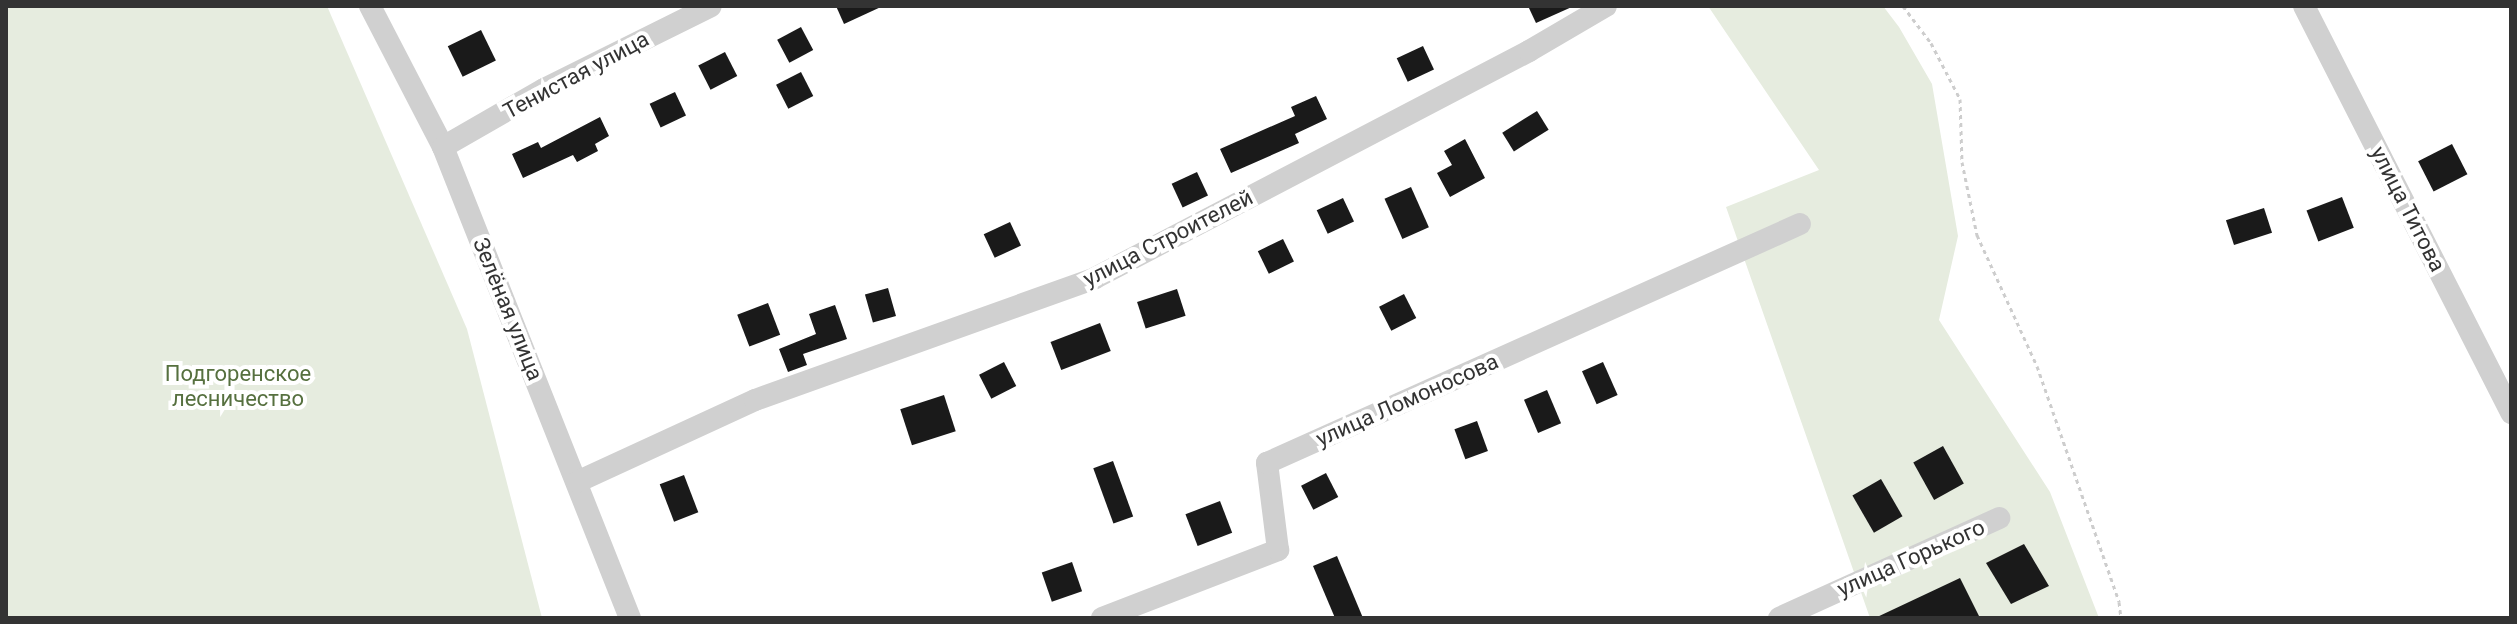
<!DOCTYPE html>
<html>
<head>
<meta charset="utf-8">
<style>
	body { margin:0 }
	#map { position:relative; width:2517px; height:624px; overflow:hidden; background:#fff; font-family:Roboto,sans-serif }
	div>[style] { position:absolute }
	.green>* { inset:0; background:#e6ecdf }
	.building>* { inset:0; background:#1a1a1a; transform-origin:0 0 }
	.path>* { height:3px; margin-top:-1.5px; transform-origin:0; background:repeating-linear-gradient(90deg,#cdcdcd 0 4px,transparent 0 8px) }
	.minor>* { height:22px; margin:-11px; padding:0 11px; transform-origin:11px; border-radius:11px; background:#d0d0d0 }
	span { translate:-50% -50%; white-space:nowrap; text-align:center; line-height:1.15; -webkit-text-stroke:8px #fff; paint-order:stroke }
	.street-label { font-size:22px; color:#333 }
	.park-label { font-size:22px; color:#56703f }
	.frame { position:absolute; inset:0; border:8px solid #333; pointer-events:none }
</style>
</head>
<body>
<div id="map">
	<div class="green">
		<i style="clip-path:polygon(6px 6px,327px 6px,467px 329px,542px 618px,6px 618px)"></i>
		<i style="clip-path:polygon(1708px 6px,1883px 6px,1899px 27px,1932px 84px,1958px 236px,1939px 320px,2050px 492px,2099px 618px,1870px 618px,1726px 207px,1819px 170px)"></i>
	</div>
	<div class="building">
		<i style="clip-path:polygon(836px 6px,883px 6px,844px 24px)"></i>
		<i style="clip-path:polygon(1528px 6px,1574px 6px,1536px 23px)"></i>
		<i style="left:801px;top:27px;width:26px;height:27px;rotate:62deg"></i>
		<i style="left:481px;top:30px;width:34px;height:37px;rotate:64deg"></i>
		<i style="left:1423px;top:46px;width:26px;height:29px;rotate:65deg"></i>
		<i style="left:725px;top:52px;width:27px;height:30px;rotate:63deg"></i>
		<i style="left:801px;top:72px;width:27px;height:28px;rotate:63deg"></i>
		<i style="left:675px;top:92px;width:26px;height:28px;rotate:65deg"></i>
		<i style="clip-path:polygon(1316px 96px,1327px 119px,1295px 134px,1299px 143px,1231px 173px,1220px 149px,1295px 116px,1291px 107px)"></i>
		<i style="left:1537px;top:111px;width:22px;height:41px;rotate:58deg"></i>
		<i style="clip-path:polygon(600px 117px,609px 136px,595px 144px,598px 151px,577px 162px,573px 155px,523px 178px,512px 154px,538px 142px,541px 148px)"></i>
		<i style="clip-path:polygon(1465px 139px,1485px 178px,1450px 197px,1437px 173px,1452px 165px,1444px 151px)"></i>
		<i style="left:2452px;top:144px;width:34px;height:38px;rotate:63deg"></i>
		<i style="left:1197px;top:172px;width:26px;height:28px;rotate:65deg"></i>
		<i style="left:1411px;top:187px;width:44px;height:29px;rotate:66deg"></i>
		<i style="left:2342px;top:197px;width:33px;height:38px;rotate:69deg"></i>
		<i style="left:1343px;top:198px;width:26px;height:29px;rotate:65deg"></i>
		<i style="left:2264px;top:208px;width:26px;height:40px;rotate:72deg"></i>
		<i style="left:1010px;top:222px;width:26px;height:29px;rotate:65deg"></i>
		<i style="left:1283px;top:239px;width:25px;height:28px;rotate:64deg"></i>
		<i style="left:888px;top:288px;width:29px;height:24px;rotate:74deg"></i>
		<i style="left:1177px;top:289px;width:28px;height:42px;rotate:72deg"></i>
		<i style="left:1404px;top:294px;width:27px;height:28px;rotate:63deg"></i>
		<i style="left:768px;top:303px;width:34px;height:33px;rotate:69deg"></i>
		<i style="clip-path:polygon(835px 305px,847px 339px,803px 354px,807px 365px,788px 372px,779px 349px,816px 334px,809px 314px)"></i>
		<i style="left:1100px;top:323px;width:30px;height:53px;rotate:69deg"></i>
		<i style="left:1004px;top:362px;width:27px;height:28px;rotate:63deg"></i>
		<i style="left:1603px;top:362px;width:36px;height:23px;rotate:66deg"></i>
		<i style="left:1547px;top:390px;width:36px;height:25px;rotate:67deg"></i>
		<i style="left:944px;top:395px;width:38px;height:46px;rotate:72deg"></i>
		<i style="left:1477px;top:421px;width:32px;height:24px;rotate:70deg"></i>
		<i style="left:1943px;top:446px;width:43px;height:34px;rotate:61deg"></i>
		<i style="left:1113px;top:461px;width:59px;height:21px;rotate:70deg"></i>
		<i style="left:1326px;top:473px;width:27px;height:28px;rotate:63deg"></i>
		<i style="left:684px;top:475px;width:40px;height:26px;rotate:69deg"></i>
		<i style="left:1881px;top:479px;width:43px;height:33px;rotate:60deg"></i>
		<i style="left:1220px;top:501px;width:34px;height:37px;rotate:69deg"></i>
		<i style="clip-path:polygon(2024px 544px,2049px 586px,2011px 604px,1986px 563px)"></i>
		<i style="clip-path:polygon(1337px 556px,1363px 618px,1335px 618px,1313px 566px)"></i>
		<i style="left:1072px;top:562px;width:31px;height:32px;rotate:71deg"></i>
		<i style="clip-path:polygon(1960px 578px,1980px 618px,1875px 618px)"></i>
	</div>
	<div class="path">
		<i style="left:1903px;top:6px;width:46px;rotate:52.9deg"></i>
		<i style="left:1931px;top:43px;width:63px;rotate:62.6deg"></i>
		<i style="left:1960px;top:99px;width:63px;rotate:88.2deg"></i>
		<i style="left:1962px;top:162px;width:75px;rotate:78.4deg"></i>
		<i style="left:1977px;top:235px;width:144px;rotate:65.4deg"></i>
		<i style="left:2037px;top:366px;width:250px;rotate:70.8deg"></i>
		<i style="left:2119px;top:602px;width:16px;rotate:83deg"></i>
	</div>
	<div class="minor">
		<i style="left:370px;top:6px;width:159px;rotate:62.6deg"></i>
		<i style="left:443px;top:147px;width:507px;rotate:68.35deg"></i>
		<i style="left:2304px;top:6px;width:457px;rotate:63deg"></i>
		<i style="left:443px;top:147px;width:116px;rotate:-29.9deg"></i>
		<i style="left:544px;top:89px;width:186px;rotate:-26.4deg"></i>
		<i style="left:577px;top:482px;width:196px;rotate:-24.7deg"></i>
		<i style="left:755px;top:400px;width:361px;rotate:-19.7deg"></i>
		<i style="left:1095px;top:278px;width:490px;rotate:-27.6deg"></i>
		<i style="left:1529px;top:51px;width:89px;rotate:-30.3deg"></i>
		<i style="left:1102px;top:618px;width:189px;rotate:-21.1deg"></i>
		<i style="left:1278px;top:550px;width:88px;rotate:-97.2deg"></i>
		<i style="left:1267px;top:463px;width:584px;rotate:-24.15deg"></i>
		<i style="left:1779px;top:618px;width:242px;rotate:-24.4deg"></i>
	</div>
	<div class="street-label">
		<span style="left:576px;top:75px;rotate:-28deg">Тенистая улица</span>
		<span style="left:2408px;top:209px;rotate:63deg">улица Титова</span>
		<span style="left:1168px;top:238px;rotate:-27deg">улица Строителей</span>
		<span style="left:508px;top:309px;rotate:68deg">Зелёная улица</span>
		<span style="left:1407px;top:400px;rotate:-24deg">улица Ломоносова</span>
		<span style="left:1911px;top:558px;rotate:-24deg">улица Горького</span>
	</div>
	<div class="park-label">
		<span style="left:238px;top:386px">Подгоренское<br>лесничество</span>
	</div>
	<div class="frame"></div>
</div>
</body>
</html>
